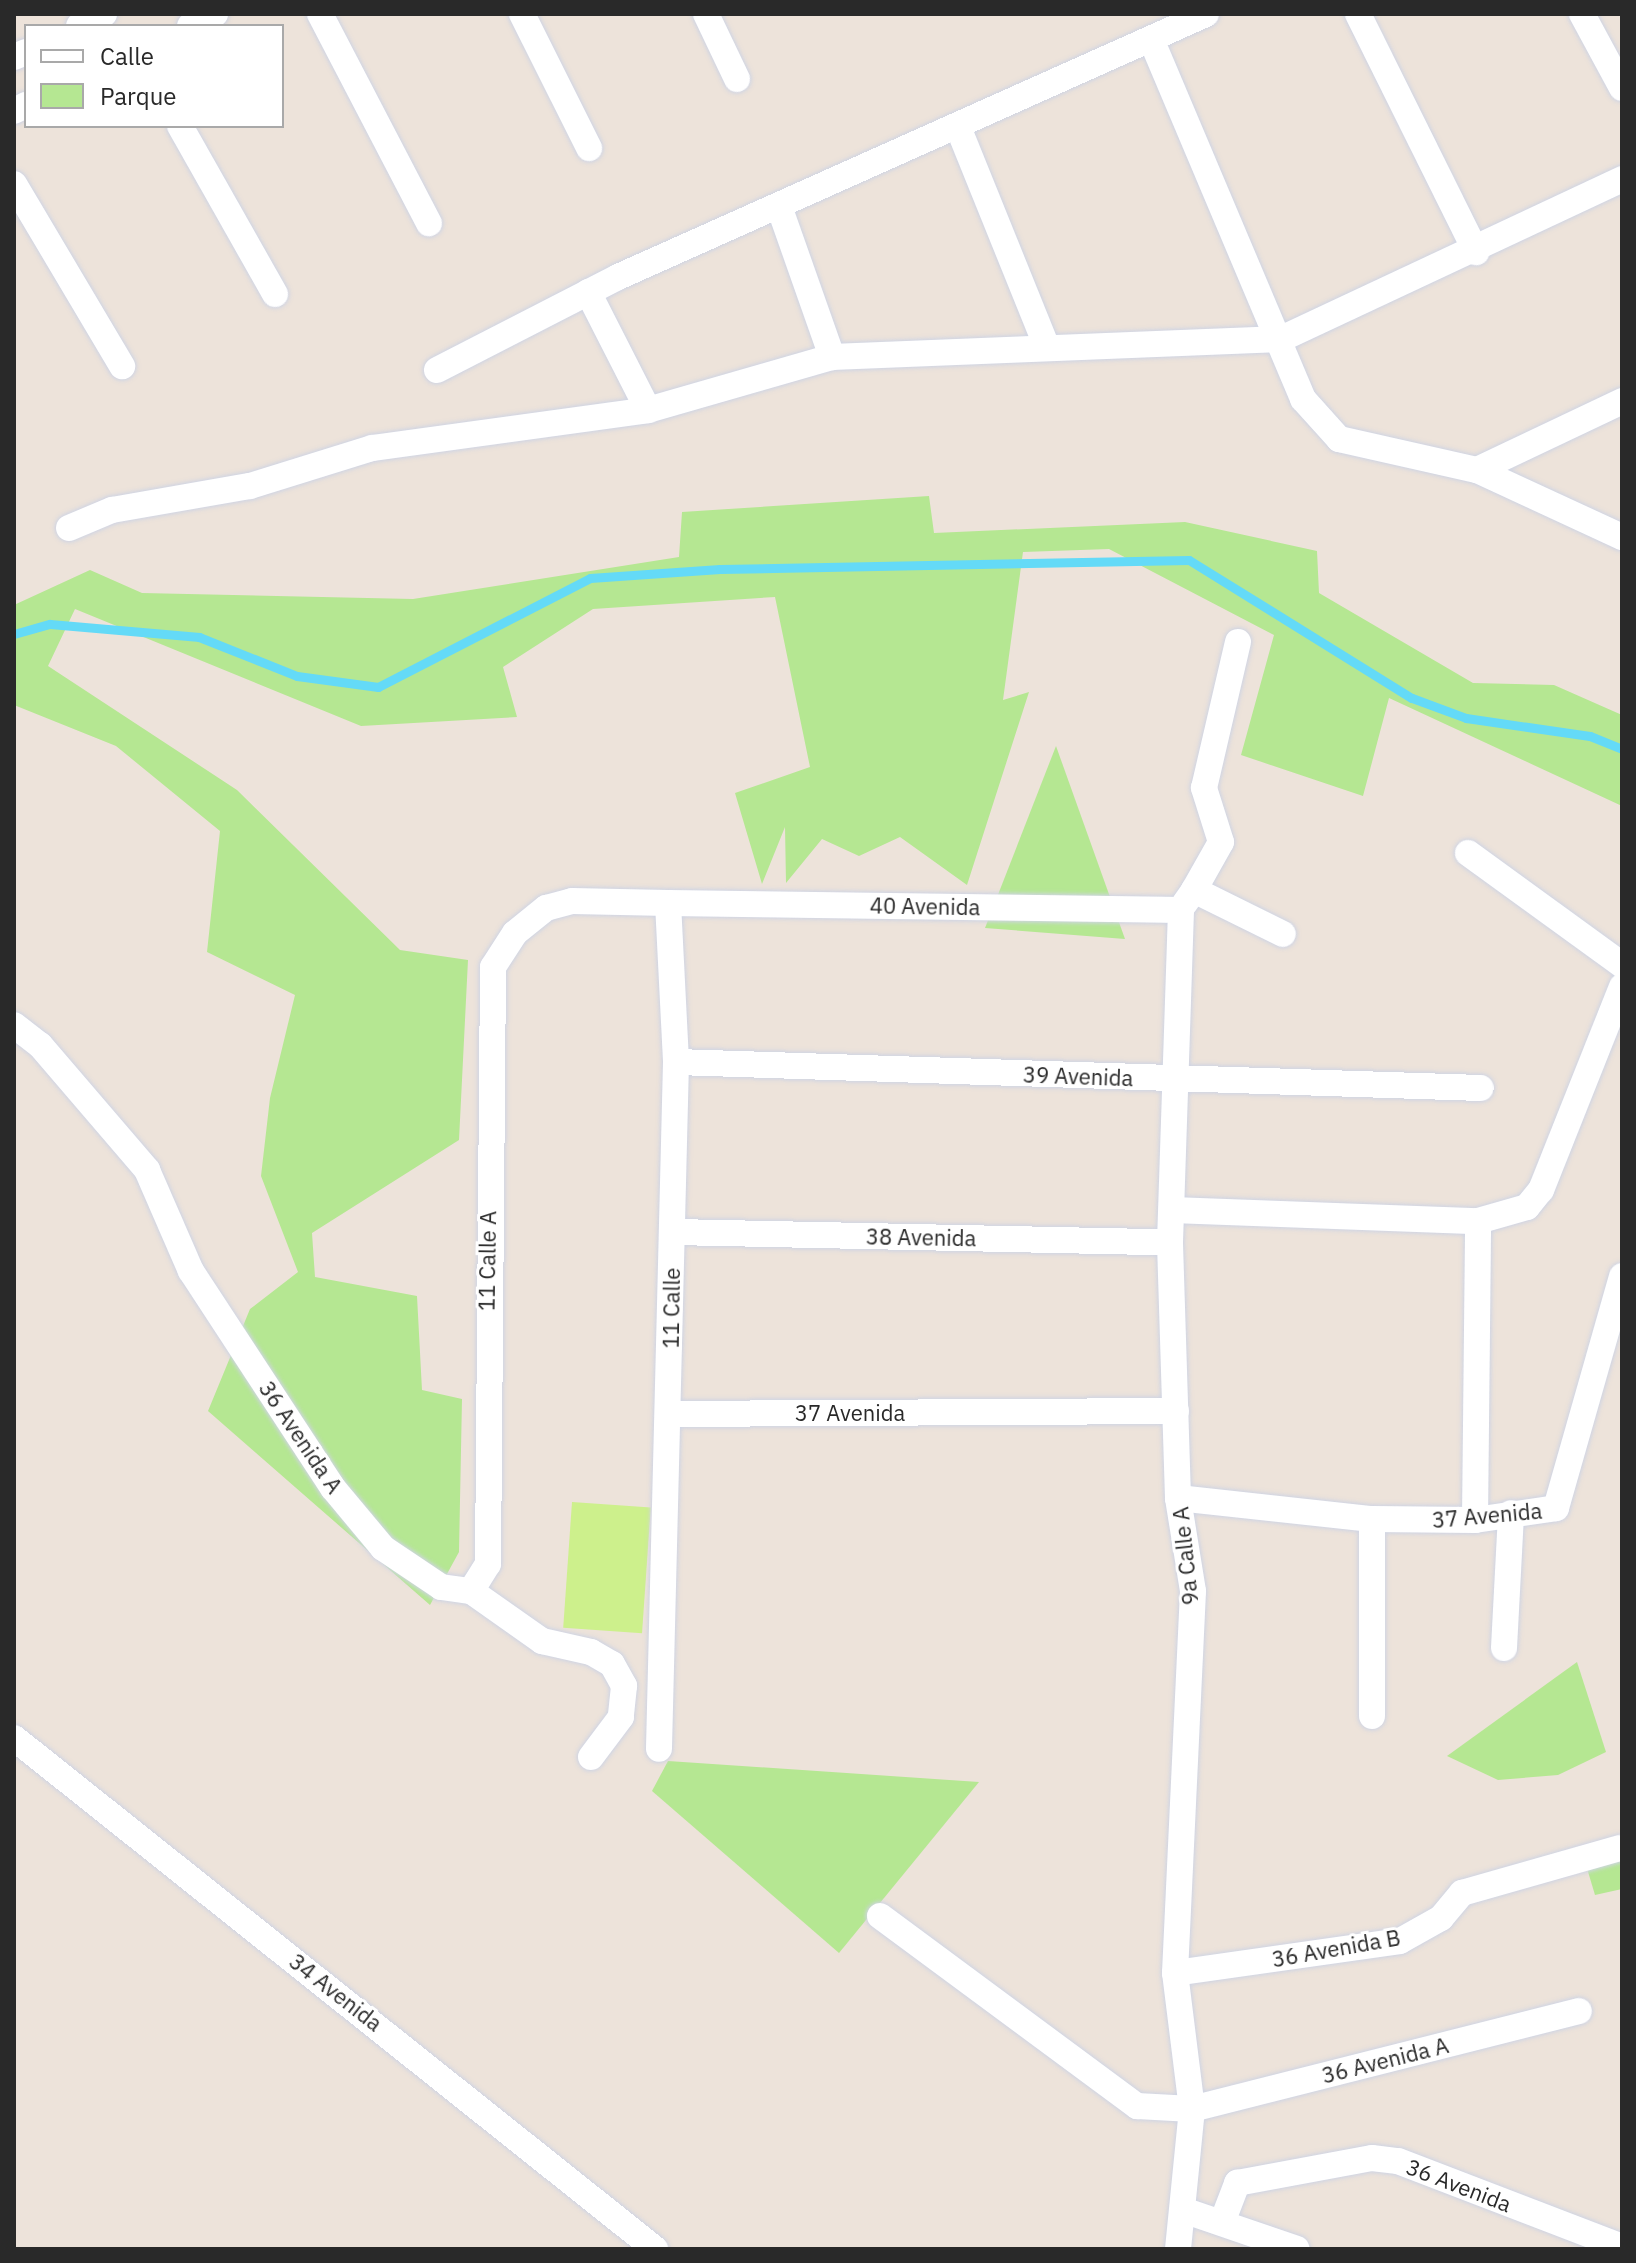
<!DOCTYPE html>
<html>
<head>
<meta charset="utf-8">
<style>
	body { margin:0 }
	#map { position:relative; width:1636px; height:2263px; overflow:hidden; background:#ede3da; font-family:"IBM Plex Sans",sans-serif }
	div>[style] { position:absolute }
	.green>* { inset:0; background:#b5e792 }
	.pitch>* { inset:0; background:#cdf08c; transform-origin:0 0 }
	.stream>* { height:9px; margin:-4.5px; padding:0 4.5px; transform-origin:4.5px; border-radius:4.5px; background:#64daf7 }
	.roads { filter:drop-shadow(0 0 2px #cfd4e3) drop-shadow(0 0 2px #cfd4e3) }
	.street>* { height:26px; margin:-13px; padding:0 13px; transform-origin:13px; border-radius:13px; background:#fff }
	span { translate:-50% -50%; white-space:nowrap; text-align:center; line-height:1.15; -webkit-text-stroke:6px #fff; paint-order:stroke }
	.street-label { font-size:22px; color:#292929 }
	.frame { position:absolute; inset:0; border:16px solid #292929; pointer-events:none }
	.legend { position:absolute; left:24px; top:24px; width:260px; height:104px; box-sizing:border-box; background:#fff; border:2px solid #a9a9a9; margin:0; padding:10px 14px; list-style:none; font-size:24px; color:#292929 }
	.legend li { display:flex; align-items:center; gap:16px; height:40px }
	.legend b { width:40px; border:2px solid #a9a9a9 }
</style>
</head>
<body>
<div id="map">
	<div class="green">
		<i style="clip-path:polygon(929px 496px,934px 533px,1185px 522px,1317px 551px,1319px 593px,1473px 683px,1554px 685px,1622px 715px,1622px 806px,1389px 698px,1363px 796px,1241px 755px,1274px 635px,1109px 549px,1023px 552px,1003px 700px,1029px 692px,967px 885px,900px 837px,859px 856px,822px 839px,786px 883px,785px 827px,762px 884px,735px 793px,810px 767px,775px 597px,593px 609px,503px 667px,517px 717px,361px 726px,75px 609px,48px 666px,237px 790px,400px 950px,468px 960px,459px 1140px,312px 1233px,315px 1277px,417px 1296px,422px 1390px,462px 1399px,459px 1552px,430px 1605px,208px 1411px,250px 1309px,298px 1272px,261px 1176px,270px 1098px,295px 995px,207px 952px,220px 831px,116px 746px,14px 705px,14px 605px,90px 570px,142px 593px,413px 599px,679px 557px,682px 512px)"></i>
		<i style="clip-path:polygon(1056px 746px,1125px 939px,985px 928px)"></i>
		<i style="clip-path:polygon(1577px 1662px,1606px 1752px,1558px 1775px,1498px 1780px,1447px 1756px)"></i>
		<i style="clip-path:polygon(668px 1761px,979px 1782px,839px 1953px,652px 1791px)"></i>
		<i style="clip-path:polygon(1620px 1853px,1622px 1889px,1595px 1895px,1586px 1865px)"></i>
	</div>
	<div class="pitch">
		<i style="left:572px;top:1502px;width:79px;height:126px;rotate:4deg"></i>
	</div>
	<div class="stream">
		<i style="left:14px;top:634px;width:37px;rotate:-16deg"></i>
		<i style="left:50px;top:624px;width:150px;rotate:5deg"></i>
		<i style="left:199px;top:637px;width:105px;rotate:21.7deg"></i>
		<i style="left:297px;top:676px;width:82px;rotate:7.7deg"></i>
		<i style="left:378px;top:687px;width:238px;rotate:-27.2deg"></i>
		<i style="left:590px;top:578px;width:130px;rotate:-4deg"></i>
		<i style="left:720px;top:569px;width:469px;rotate:-1.1deg"></i>
		<i style="left:1189px;top:560px;width:262px;rotate:31.8deg"></i>
		<i style="left:1412px;top:698px;width:58px;rotate:20.3deg"></i>
		<i style="left:1466px;top:718px;width:125px;rotate:8.3deg"></i>
		<i style="left:1590px;top:736px;width:35px;rotate:22deg"></i>
	</div>
	<div class="roads">
		<div class="street">
			<i style="left:320px;top:14px;width:236px;rotate:62.5deg"></i>
			<i style="left:522px;top:14px;width:150px;rotate:63.4deg"></i>
			<i style="left:706px;top:14px;width:72px;rotate:64.5deg"></i>
			<i style="left:1358px;top:14px;width:266px;rotate:63.6deg"></i>
			<i style="left:1582px;top:14px;width:84px;rotate:61.6deg"></i>
			<i style="left:79px;top:26px;width:28px;rotate:-26deg"></i>
			<i style="left:190px;top:26px;width:28px;rotate:-26deg"></i>
			<i style="left:1151px;top:39px;width:391px;rotate:67.1deg"></i>
			<i style="left:1303px;top:399px;width:54px;rotate:48deg"></i>
			<i style="left:1339px;top:439px;width:141px;rotate:12.7deg"></i>
			<i style="left:1477px;top:470px;width:160px;rotate:24.8deg"></i>
			<i style="left:14px;top:57px;width:13px;rotate:-23deg"></i>
			<i style="left:14px;top:111px;width:13px;rotate:-27deg"></i>
			<i style="left:180px;top:126px;width:193px;rotate:60.5deg"></i>
			<i style="left:958px;top:127px;width:237px;rotate:68deg"></i>
			<i style="left:14px;top:184px;width:212px;rotate:59.3deg"></i>
			<i style="left:780px;top:209px;width:157px;rotate:70.6deg"></i>
			<i style="left:588px;top:292px;width:132px;rotate:63deg"></i>
			<i style="left:437px;top:370px;width:203px;rotate:-27.2deg"></i>
			<i style="left:618px;top:277px;width:644px;rotate:-24.1deg"></i>
			<i style="left:1477px;top:470px;width:161px;rotate:-25.4deg"></i>
			<i style="left:69px;top:528px;width:47px;rotate:-22.7deg"></i>
			<i style="left:112px;top:510px;width:140px;rotate:-9.9deg"></i>
			<i style="left:250px;top:486px;width:128px;rotate:-17.3deg"></i>
			<i style="left:372px;top:448px;width:279px;rotate:-7.8deg"></i>
			<i style="left:648px;top:410px;width:191px;rotate:-16.1deg"></i>
			<i style="left:832px;top:357px;width:449px;rotate:-2.3deg"></i>
			<i style="left:1281px;top:339px;width:377px;rotate:-25.1deg"></i>
			<i style="left:1468px;top:853px;width:190px;rotate:36deg"></i>
			<i style="left:1194px;top:890px;width:55px;rotate:-60.6deg"></i>
			<i style="left:1221px;top:842px;width:57px;rotate:-107.5deg"></i>
			<i style="left:1204px;top:788px;width:150px;rotate:-76.9deg"></i>
			<i style="left:668px;top:903px;width:513px;rotate:0.78deg"></i>
			<i style="left:1185px;top:903px;width:16px;rotate:-55deg"></i>
			<i style="left:1194px;top:890px;width:99px;rotate:26.3deg"></i>
			<i style="left:14px;top:1025px;width:33px;rotate:38deg"></i>
			<i style="left:40px;top:1045px;width:165px;rotate:49.4deg"></i>
			<i style="left:147px;top:1170px;width:110px;rotate:66.5deg"></i>
			<i style="left:191px;top:1271px;width:259px;rotate:56.8deg"></i>
			<i style="left:333px;top:1488px;width:78px;rotate:50.2deg"></i>
			<i style="left:383px;top:1548px;width:70px;rotate:33.9deg"></i>
			<i style="left:441px;top:1587px;width:30px;rotate:8deg"></i>
			<i style="left:471px;top:1591px;width:87px;rotate:35.2deg"></i>
			<i style="left:542px;top:1641px;width:50px;rotate:12.7deg"></i>
			<i style="left:591px;top:1652px;width:24px;rotate:30deg"></i>
			<i style="left:612px;top:1664px;width:25px;rotate:61deg"></i>
			<i style="left:624px;top:1686px;width:31px;rotate:96deg"></i>
			<i style="left:621px;top:1717px;width:50px;rotate:126.9deg"></i>
			<i style="left:676px;top:1062px;width:805px;rotate:1.85deg"></i>
			<i style="left:1172px;top:1210px;width:306px;rotate:2.1deg"></i>
			<i style="left:1478px;top:1221px;width:51px;rotate:-15.9deg"></i>
			<i style="left:1527px;top:1207px;width:22px;rotate:-51deg"></i>
			<i style="left:1541px;top:1190px;width:219px;rotate:-68.3deg"></i>
			<i style="left:673px;top:1232px;width:497px;rotate:1.2deg"></i>
			<i style="left:668px;top:1414px;width:508px;rotate:-0.34deg"></i>
			<i style="left:1178px;top:1498px;width:195px;rotate:6.2deg"></i>
			<i style="left:1372px;top:1519px;width:103px;rotate:0.6deg"></i>
			<i style="left:1475px;top:1520px;width:82px;rotate:-8.4deg"></i>
			<i style="left:1556px;top:1508px;width:241px;rotate:-74.1deg"></i>
			<i style="left:1475px;top:1520px;width:299px;rotate:-89.4deg"></i>
			<i style="left:471px;top:1591px;width:32px;rotate:-58deg"></i>
			<i style="left:488px;top:1564px;width:597px;rotate:-89.52deg"></i>
			<i style="left:493px;top:967px;width:40px;rotate:-57.1deg"></i>
			<i style="left:515px;top:933px;width:40px;rotate:-39deg"></i>
			<i style="left:546px;top:908px;width:27px;rotate:-15deg"></i>
			<i style="left:572px;top:901px;width:96px;rotate:1.2deg"></i>
			<i style="left:668px;top:903px;width:159px;rotate:87.1deg"></i>
			<i style="left:676px;top:1062px;width:687px;rotate:91.42deg"></i>
			<i style="left:1504px;top:1648px;width:135px;rotate:-87deg"></i>
			<i style="left:1372px;top:1716px;width:197px;rotate:-90deg"></i>
			<i style="left:14px;top:1738px;width:820px;rotate:38.56deg"></i>
			<i style="left:880px;top:1916px;width:320px;rotate:36.5deg"></i>
			<i style="left:1137px;top:2106px;width:55px;rotate:3.1deg"></i>
			<i style="left:1192px;top:2109px;width:399px;rotate:-14.2deg"></i>
			<i style="left:1175px;top:1973px;width:227px;rotate:-8.1deg"></i>
			<i style="left:1400px;top:1941px;width:47px;rotate:-29.3deg"></i>
			<i style="left:1441px;top:1918px;width:33px;rotate:-50deg"></i>
			<i style="left:1462px;top:1893px;width:164px;rotate:-15.9deg"></i>
			<i style="left:1183px;top:2210px;width:120px;rotate:18.9deg"></i>
			<i style="left:1223px;top:2220px;width:40px;rotate:-69deg"></i>
			<i style="left:1237px;top:2183px;width:137px;rotate:-10.5deg"></i>
			<i style="left:1372px;top:2158px;width:26px;rotate:7deg"></i>
			<i style="left:1398px;top:2161px;width:240px;rotate:21deg"></i>
			<i style="left:1178px;top:2249px;width:141px;rotate:-84.3deg"></i>
			<i style="left:1192px;top:2109px;width:137px;rotate:-97.1deg"></i>
			<i style="left:1175px;top:1973px;width:382px;rotate:-87.3deg"></i>
			<i style="left:1193px;top:1591px;width:94px;rotate:-99.2deg"></i>
			<i style="left:1178px;top:1498px;width:256px;rotate:-91.8deg"></i>
			<i style="left:1170px;top:1242px;width:332px;rotate:-88.1deg"></i>
		</div>
	</div>
	<div class="street-label">
		<span style="left:925px;top:906px;rotate:1deg">40 Avenida</span>
		<span style="left:1078px;top:1076px;rotate:2deg">39 Avenida</span>
		<span style="left:921px;top:1237px;rotate:1deg">38 Avenida</span>
		<span style="left:487px;top:1261px;rotate:-89deg">11 Calle A</span>
		<span style="left:671px;top:1308px;rotate:-89deg">11 Calle</span>
		<span style="left:850px;top:1413px">37 Avenida</span>
		<span style="left:301px;top:1437px;rotate:56deg">36 Avenida A</span>
		<span style="left:1487px;top:1515px;rotate:-5deg">37 Avenida</span>
		<span style="left:1185px;top:1556px;rotate:-96deg">9a Calle A</span>
		<span style="left:1336px;top:1948px;rotate:-10deg">36 Avenida B</span>
		<span style="left:336px;top:1992px;rotate:38deg">34 Avenida</span>
		<span style="left:1385px;top:2060px;rotate:-14deg">36 Avenida A</span>
		<span style="left:1459px;top:2185px;rotate:21deg">36 Avenida</span>
	</div>
	<div class="frame"></div>
	<ul class="legend">
	<li><b style="height:10px;background:#fff"></b>Calle</li>
	<li><b style="height:22px;background:#b5e792"></b>Parque</li>
	</ul>
</div>
</body>
</html>
